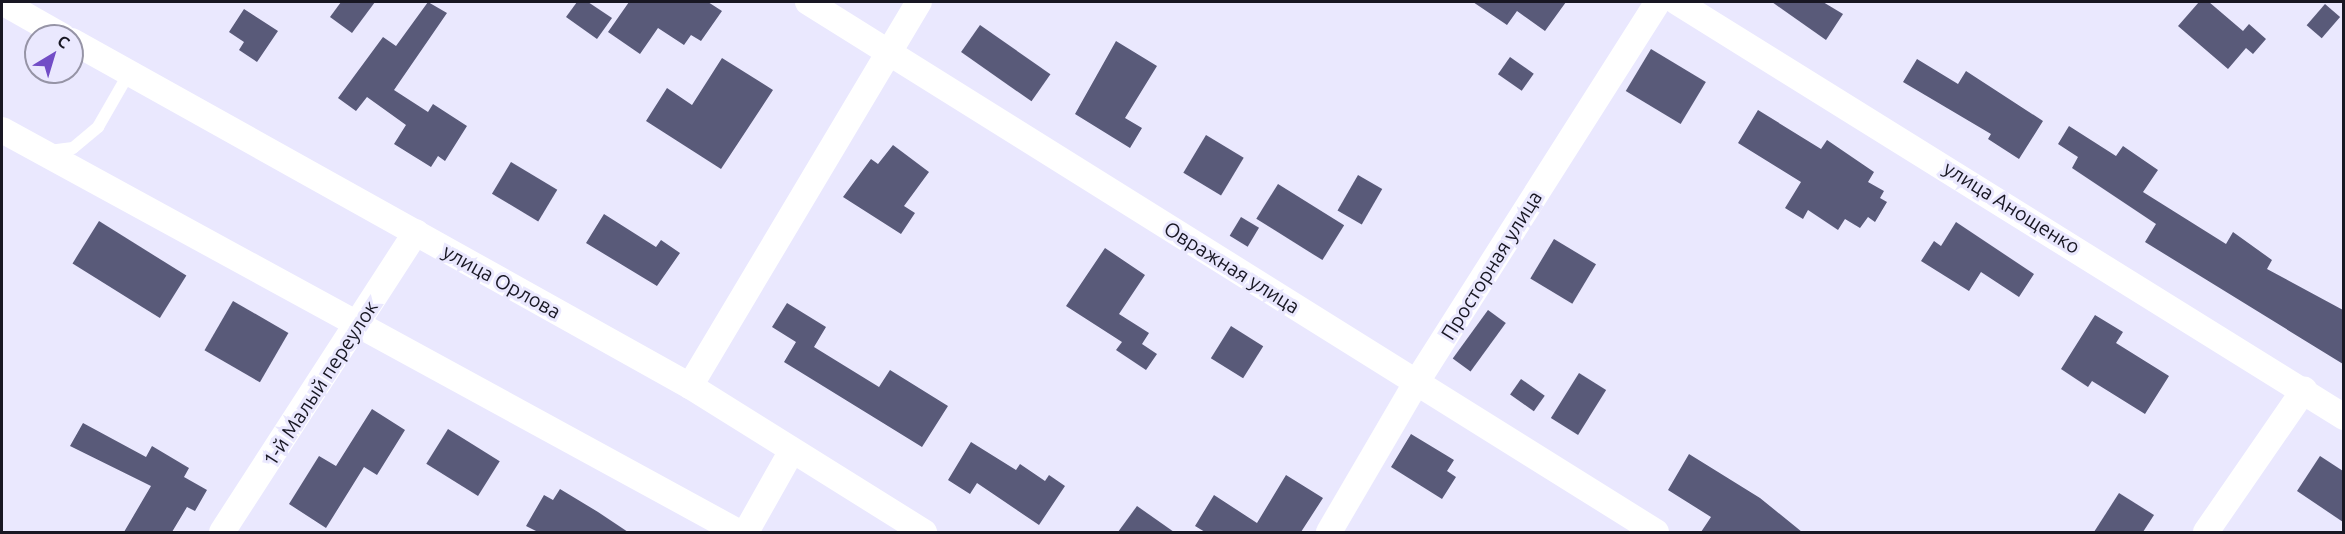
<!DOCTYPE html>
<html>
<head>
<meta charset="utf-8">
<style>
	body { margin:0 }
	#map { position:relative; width:2345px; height:534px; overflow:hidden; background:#eae8fe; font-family:Ubuntu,sans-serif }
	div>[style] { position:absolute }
	.building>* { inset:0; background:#595a79; transform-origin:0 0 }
	.service>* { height:12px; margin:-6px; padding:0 6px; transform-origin:6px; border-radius:6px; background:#fff }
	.minor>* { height:26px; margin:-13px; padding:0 13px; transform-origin:13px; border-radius:13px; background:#fff }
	span { translate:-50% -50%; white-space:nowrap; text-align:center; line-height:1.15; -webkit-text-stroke:6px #eae8fe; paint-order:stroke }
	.street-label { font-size:20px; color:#181723 }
	.frame { position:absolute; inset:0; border:3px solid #181723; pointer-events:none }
	.north { position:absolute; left:24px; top:24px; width:60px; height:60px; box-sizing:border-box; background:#eae8fe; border:2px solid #9694a6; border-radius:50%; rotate:38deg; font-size:16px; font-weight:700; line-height:24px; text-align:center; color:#181723 }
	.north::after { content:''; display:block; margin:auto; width:21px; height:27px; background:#724dc6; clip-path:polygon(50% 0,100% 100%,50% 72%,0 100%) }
</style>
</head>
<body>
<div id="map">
	<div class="building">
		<i style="clip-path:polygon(341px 2px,375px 2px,352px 33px,330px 17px)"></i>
		<i style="clip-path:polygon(428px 2px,447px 13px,394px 90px,428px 112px,433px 104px,467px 126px,445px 161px,438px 156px,431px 167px,394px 144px,406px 125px,367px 97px,356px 111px,338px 98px,383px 37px,396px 46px)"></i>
		<i style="clip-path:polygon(577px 2px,588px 2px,612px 18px,597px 39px,566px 17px)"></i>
		<i style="clip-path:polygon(629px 2px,708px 2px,722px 11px,701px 41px,691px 35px,684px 45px,658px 28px,640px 54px,608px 32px)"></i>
		<i style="clip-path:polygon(1473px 2px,1566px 2px,1545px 31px,1517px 11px,1507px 25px)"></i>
		<i style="clip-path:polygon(1772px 2px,1823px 2px,1843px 14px,1826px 40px)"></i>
		<i style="clip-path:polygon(2199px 2px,2209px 2px,2243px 31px,2249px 24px,2266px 39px,2253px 54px,2246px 48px,2228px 69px,2178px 26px)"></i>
		<i style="left:2325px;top:4px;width:20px;height:28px;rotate:41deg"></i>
		<i style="clip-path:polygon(244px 9px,278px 31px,257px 62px,239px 50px,244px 42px,229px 32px)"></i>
		<i style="left:980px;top:25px;width:86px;height:33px;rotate:35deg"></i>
		<i style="clip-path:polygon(1116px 41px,1157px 66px,1125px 118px,1142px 128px,1130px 148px,1075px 114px)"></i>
		<i style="left:1651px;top:49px;width:64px;height:49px;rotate:31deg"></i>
		<i style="left:1510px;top:57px;width:29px;height:21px;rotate:35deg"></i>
		<i style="clip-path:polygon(722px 58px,773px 90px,721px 169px,646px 121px,667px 88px,692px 105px)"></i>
		<i style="clip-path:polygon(1917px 59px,1958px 84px,1966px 71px,2043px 121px,2019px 159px,1988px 139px,1991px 134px,1903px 82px)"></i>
		<i style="clip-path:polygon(1758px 110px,1821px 149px,1827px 140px,1874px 172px,1868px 182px,1884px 191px,1880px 198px,1887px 202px,1875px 222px,1868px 217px,1860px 228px,1845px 219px,1838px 230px,1808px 210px,1803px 219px,1785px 208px,1801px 182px,1738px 143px)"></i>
		<i style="clip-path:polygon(2069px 126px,2116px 156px,2123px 146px,2158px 170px,2143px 192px,2226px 244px,2233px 232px,2272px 260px,2267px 269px,2343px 310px,2343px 364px,2145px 242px,2156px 224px,2072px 168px,2078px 157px,2058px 144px)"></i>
		<i style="left:1206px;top:135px;width:44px;height:44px;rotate:31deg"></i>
		<i style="clip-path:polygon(893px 145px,929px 172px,904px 206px,915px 213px,901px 234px,843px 197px,871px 159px,878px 164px)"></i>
		<i style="left:511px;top:162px;width:54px;height:37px;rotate:31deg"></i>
		<i style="left:1358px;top:175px;width:28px;height:41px;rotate:30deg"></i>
		<i style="left:1278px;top:184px;width:78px;height:41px;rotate:32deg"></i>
		<i style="clip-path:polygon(604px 214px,656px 247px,661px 240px,680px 253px,657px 286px,586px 243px)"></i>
		<i style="left:1241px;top:217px;width:21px;height:22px;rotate:31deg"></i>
		<i style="left:99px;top:221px;width:103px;height:50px;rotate:32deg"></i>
		<i style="clip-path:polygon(1956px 222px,2034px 274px,2019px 297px,1981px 272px,1969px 291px,1921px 261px,1934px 241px,1941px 246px)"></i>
		<i style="left:1554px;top:239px;width:49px;height:46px;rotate:31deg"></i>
		<i style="clip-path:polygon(1105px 248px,1145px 275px,1119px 314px,1149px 333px,1142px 344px,1157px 354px,1146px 370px,1116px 350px,1122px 342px,1066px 306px)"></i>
		<i style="left:233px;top:301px;width:64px;height:57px;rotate:30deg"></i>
		<i style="clip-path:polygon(787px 303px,826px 327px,814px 347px,879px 387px,890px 370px,948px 406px,922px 447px,784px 362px,796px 342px,772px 327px)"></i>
		<i style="left:1488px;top:310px;width:22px;height:60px;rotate:36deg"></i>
		<i style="clip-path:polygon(2095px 315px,2123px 332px,2116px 343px,2169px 376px,2145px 414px,2092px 381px,2088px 387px,2061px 369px)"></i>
		<i style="left:1231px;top:326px;width:38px;height:38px;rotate:32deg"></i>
		<i style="left:1579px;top:373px;width:32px;height:53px;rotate:32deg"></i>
		<i style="left:1521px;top:379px;width:29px;height:19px;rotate:35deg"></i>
		<i style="clip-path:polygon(372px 409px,405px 430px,377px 475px,364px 467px,326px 528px,289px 504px,319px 456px,336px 466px)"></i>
		<i style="clip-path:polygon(83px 423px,146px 457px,152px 446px,189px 468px,184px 477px,207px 490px,195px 511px,187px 507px,172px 532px,124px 532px,151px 486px,70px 446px)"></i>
		<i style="left:448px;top:429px;width:61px;height:41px;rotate:32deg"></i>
		<i style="clip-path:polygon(1411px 434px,1454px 460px,1447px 471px,1456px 477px,1442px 499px,1391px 467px)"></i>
		<i style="clip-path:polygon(971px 442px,1016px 470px,1020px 464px,1045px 481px,1049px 475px,1065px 486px,1039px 525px,977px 483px,970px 494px,948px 480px)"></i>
		<i style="clip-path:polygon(1689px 454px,1760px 498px,1802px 532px,1701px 532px,1711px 517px,1668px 490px)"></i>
		<i style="clip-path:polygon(2320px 456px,2343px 471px,2343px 522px,2297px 491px)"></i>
		<i style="clip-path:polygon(1286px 475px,1323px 498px,1301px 532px,1205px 532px,1195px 526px,1214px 495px,1257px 523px)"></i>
		<i style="clip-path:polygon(560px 489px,598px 512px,628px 532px,538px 532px,526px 526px,544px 495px,553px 500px)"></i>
		<i style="clip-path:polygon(2119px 493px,2154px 515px,2143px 532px,2094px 532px)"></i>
		<i style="clip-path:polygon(1137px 506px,1174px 532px,1118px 532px)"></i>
	</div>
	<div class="service">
		<i style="left:49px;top:151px;width:24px;rotate:-7deg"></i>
		<i style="left:73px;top:148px;width:33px;rotate:-40deg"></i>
		<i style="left:98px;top:127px;width:62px;rotate:-60.1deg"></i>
	</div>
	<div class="minor">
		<i style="left:2px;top:2px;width:69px;rotate:29.5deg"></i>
		<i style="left:808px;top:2px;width:1000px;rotate:32.01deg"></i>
		<i style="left:1677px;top:2px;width:786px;rotate:31.89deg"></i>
		<i style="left:72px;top:41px;width:708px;rotate:29.17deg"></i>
		<i style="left:690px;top:386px;width:276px;rotate:32deg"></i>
		<i style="left:2px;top:130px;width:839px;rotate:28.64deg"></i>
		<i style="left:690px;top:386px;width:447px;rotate:-59.2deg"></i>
		<i style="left:222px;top:532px;width:357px;rotate:-57.1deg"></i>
		<i style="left:746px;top:532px;width:92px;rotate:-60.6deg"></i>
		<i style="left:1329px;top:532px;width:173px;rotate:-59.7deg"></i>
		<i style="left:1416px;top:383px;width:451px;rotate:-57.6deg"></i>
		<i style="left:2206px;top:532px;width:173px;rotate:-55.4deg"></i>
	</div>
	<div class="street-label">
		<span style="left:2012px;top:207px;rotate:32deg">улица Анощенко</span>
		<span style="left:1491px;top:265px;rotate:-58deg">Просторная улица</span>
		<span style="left:1232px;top:267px;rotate:32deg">Овражная улица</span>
		<span style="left:502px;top:281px;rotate:29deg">улица Орлова</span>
		<span style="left:320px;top:383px;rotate:-57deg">1-й Малый переулок</span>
	</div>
	<div class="frame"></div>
	<div class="north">С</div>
</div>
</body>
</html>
